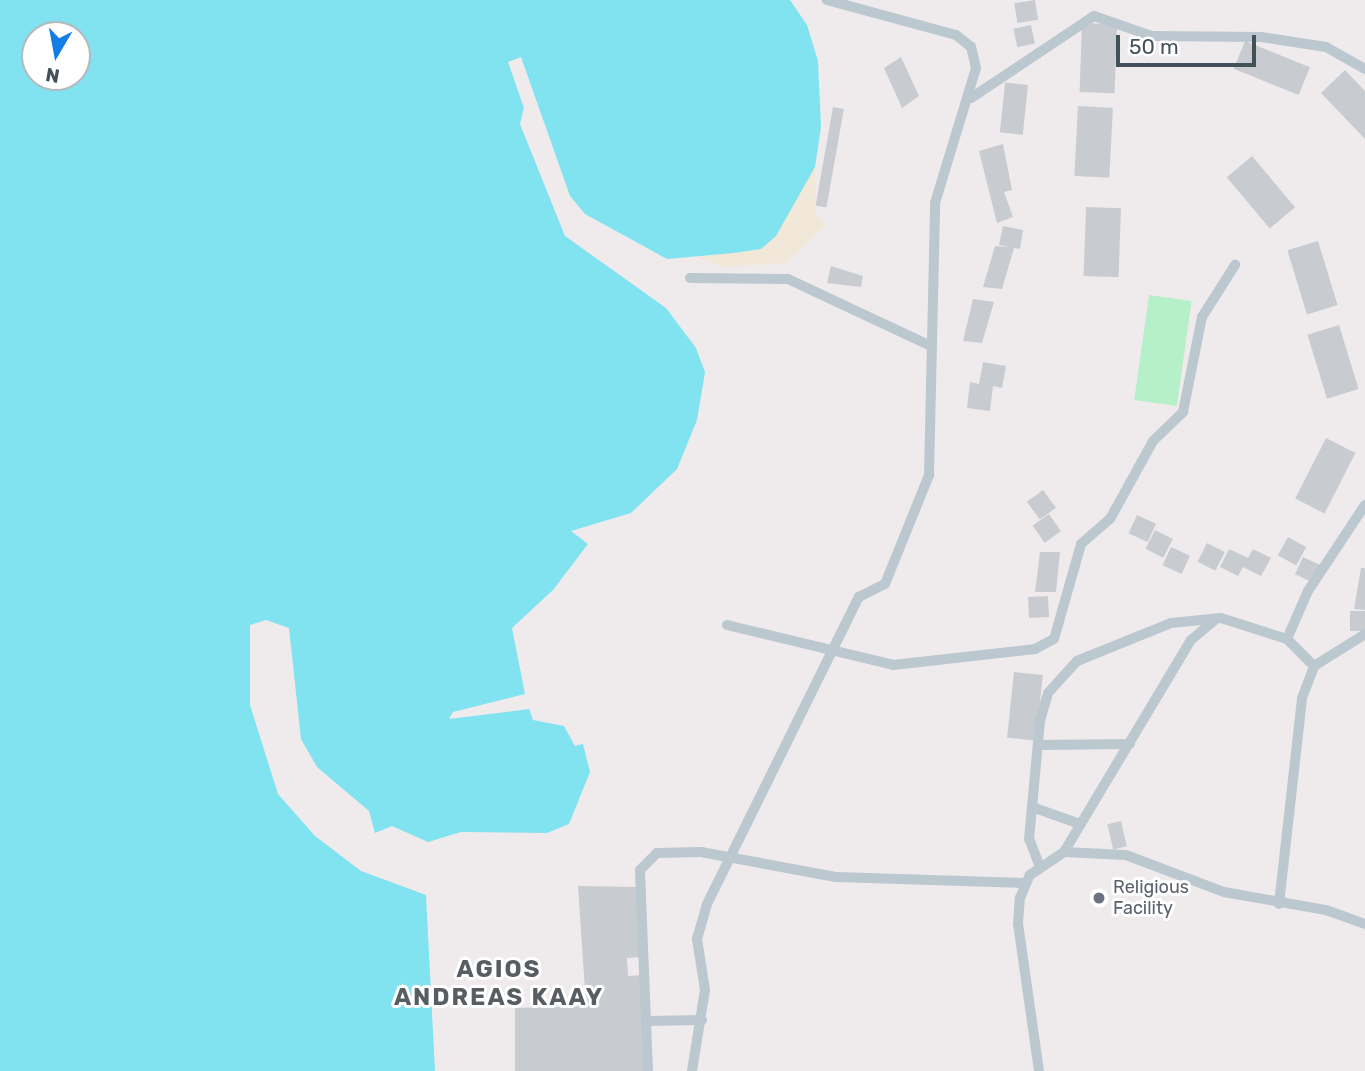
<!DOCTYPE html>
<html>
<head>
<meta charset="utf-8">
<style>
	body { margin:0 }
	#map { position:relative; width:1365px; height:1071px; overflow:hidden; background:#efebec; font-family:Rubik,sans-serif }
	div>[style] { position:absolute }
	.green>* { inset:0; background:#b6f0c8; transform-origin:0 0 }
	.sand>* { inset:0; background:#f2e8da }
	.water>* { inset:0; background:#81e2f0 }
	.building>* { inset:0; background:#c8ccd1; transform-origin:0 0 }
	.lane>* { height:10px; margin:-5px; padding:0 5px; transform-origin:5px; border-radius:5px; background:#bbc8cf }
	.dots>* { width:19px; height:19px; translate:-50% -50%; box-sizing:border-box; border:4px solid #fff; border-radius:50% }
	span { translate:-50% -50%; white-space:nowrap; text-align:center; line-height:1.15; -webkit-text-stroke:6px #fff; paint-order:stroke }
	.worship-label { font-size:18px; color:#5b616d }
	.left { translate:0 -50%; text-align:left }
	.district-label { font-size:24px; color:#585d61; font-weight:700; letter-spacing:2px }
	.north { position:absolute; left:21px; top:21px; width:70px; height:70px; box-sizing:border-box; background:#fff; border:2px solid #b4b9bd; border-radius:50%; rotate:190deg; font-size:19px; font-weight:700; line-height:28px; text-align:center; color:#43515a }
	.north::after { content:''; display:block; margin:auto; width:24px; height:32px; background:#107ee4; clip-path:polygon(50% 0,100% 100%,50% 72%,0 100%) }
	.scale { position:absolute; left:1116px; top:35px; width:140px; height:32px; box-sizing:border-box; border:4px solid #43515a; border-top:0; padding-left:9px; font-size:21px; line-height:24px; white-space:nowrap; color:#43515a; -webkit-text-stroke:5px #fff; paint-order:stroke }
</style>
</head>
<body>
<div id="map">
	<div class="green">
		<i style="left:1149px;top:295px;width:43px;height:106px;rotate:8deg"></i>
	</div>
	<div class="sand">
		<i style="clip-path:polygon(815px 167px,816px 212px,826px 225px,787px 263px,722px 267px,696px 257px,762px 249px)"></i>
	</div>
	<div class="water">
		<i style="clip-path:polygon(evenodd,0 0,790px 0,807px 25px,818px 61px,821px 127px,815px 167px,776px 236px,761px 249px,734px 253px,667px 259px,585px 214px,570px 196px,521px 57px,508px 62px,524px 108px,520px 124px,565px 236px,666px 308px,696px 348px,705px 372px,697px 420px,677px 469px,631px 513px,571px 531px,588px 544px,553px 590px,512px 628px,525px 694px,453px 712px,449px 719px,529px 709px,533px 720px,564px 726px,575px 746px,583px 744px,590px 772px,569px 824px,547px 833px,461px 832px,428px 842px,392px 826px,375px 833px,369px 811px,317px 767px,301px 739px,289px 628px,266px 620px,250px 625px,250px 705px,278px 794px,315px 836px,361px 871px,426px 895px,435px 1071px,0 1071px,0 0,35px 35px,77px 35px,77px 77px,35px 77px,35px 35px)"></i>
	</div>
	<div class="building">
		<i style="left:1035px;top:0;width:20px;height:21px;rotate:81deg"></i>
		<i style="left:1082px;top:23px;width:35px;height:69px;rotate:2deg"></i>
		<i style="left:1031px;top:25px;width:19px;height:18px;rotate:78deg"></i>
		<i style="left:1245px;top:41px;width:70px;height:30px;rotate:22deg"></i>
		<i style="clip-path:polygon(901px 57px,919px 96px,902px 108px,884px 68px)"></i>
		<i style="clip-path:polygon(1345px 70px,1365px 91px,1365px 139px,1321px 93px)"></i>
		<i style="left:1028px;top:85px;width:50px;height:23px;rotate:96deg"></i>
		<i style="left:1078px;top:106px;width:35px;height:70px;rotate:3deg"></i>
		<i style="left:833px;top:107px;width:11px;height:100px;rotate:10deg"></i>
		<i style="clip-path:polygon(1003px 144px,1012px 190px,1004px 192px,1013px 217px,997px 223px,979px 151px)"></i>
		<i style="left:1252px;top:156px;width:67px;height:33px;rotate:50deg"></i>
		<i style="left:1086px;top:207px;width:35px;height:69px;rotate:2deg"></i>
		<i style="clip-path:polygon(1003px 226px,1023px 230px,1020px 249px,1014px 248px,1002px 289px,983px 287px,995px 246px,1009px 247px,999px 245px)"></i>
		<i style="left:1318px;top:241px;width:67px;height:32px;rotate:73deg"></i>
		<i style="clip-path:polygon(831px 266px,863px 276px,861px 287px,827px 283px)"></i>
		<i style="clip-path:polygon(973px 299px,994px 302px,982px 343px,963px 341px)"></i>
		<i style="left:1339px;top:325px;width:67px;height:33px;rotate:73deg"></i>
		<i style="clip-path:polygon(983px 362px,1006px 366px,1002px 388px,993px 386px,990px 411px,967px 408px,970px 382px,979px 384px)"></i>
		<i style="left:1326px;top:438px;width:33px;height:68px;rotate:27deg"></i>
		<i style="left:1043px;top:490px;width:22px;height:20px;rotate:54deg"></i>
		<i style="left:1049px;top:514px;width:21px;height:20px;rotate:55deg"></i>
		<i style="left:1137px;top:515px;width:21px;height:20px;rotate:25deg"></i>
		<i style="left:1155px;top:530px;width:20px;height:21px;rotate:27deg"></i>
		<i style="left:1288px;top:537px;width:21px;height:21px;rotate:29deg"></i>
		<i style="left:1207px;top:543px;width:20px;height:21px;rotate:27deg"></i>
		<i style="left:1171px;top:547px;width:21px;height:20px;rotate:25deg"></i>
		<i style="clip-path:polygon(1229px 549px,1248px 558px,1253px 549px,1271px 558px,1261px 576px,1243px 567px,1238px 576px,1220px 567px)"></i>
		<i style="clip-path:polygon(1040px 552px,1060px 552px,1056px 592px,1035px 592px)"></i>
		<i style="left:1303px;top:557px;width:21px;height:19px;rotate:25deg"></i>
		<i style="clip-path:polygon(1361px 568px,1365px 568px,1365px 610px,1354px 609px)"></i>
		<i style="left:1048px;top:596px;width:21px;height:20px;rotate:87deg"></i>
		<i style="left:1350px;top:611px;width:15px;height:20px"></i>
		<i style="left:1014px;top:672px;width:29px;height:66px;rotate:6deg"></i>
		<i style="left:1121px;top:821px;width:26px;height:14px;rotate:77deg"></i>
		<i style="clip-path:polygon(578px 886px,641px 887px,643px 957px,627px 958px,628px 976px,645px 975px,648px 1071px,515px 1071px,515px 1008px,586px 1006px)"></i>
	</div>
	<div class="lane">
		<i style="left:971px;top:98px;width:148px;rotate:-33.7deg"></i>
		<i style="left:1094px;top:16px;width:61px;rotate:19deg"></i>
		<i style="left:1152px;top:36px;width:109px;rotate:0.5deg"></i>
		<i style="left:1261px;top:37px;width:66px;rotate:8.7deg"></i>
		<i style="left:1326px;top:47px;width:45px;rotate:29.4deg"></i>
		<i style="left:690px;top:278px;width:98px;rotate:0.6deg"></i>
		<i style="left:788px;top:279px;width:156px;rotate:25.1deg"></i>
		<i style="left:727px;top:625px;width:171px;rotate:13.5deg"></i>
		<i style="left:893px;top:665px;width:143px;rotate:-6.4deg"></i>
		<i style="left:1035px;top:649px;width:21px;rotate:-28deg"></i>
		<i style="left:1054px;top:639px;width:99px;rotate:-74.1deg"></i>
		<i style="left:1081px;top:544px;width:38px;rotate:-41deg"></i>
		<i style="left:1110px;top:519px;width:89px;rotate:-61.1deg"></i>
		<i style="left:1153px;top:441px;width:42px;rotate:-44deg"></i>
		<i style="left:1183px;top:412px;width:97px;rotate:-78.7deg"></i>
		<i style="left:1202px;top:317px;width:62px;rotate:-57.6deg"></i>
		<i style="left:1287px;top:639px;width:52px;rotate:-66.4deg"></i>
		<i style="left:1308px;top:591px;width:103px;rotate:-56.5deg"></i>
		<i style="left:1038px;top:745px;width:92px;rotate:-0.6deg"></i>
		<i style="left:1032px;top:807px;width:51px;rotate:19.5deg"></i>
		<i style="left:1064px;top:852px;width:247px;rotate:-59.1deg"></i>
		<i style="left:1191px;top:640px;width:33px;rotate:-40deg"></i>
		<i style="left:1040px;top:867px;width:30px;rotate:-111deg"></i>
		<i style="left:1029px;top:839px;width:119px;rotate:-84.7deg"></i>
		<i style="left:1040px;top:721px;width:29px;rotate:-74deg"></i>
		<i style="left:1048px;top:693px;width:43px;rotate:-47.8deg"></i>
		<i style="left:1077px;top:661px;width:101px;rotate:-22deg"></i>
		<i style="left:1171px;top:623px;width:50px;rotate:-5.7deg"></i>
		<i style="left:1221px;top:618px;width:69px;rotate:17.7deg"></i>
		<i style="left:1287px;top:639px;width:38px;rotate:45deg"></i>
		<i style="left:1279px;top:904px;width:207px;rotate:-83.6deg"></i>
		<i style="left:1302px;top:698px;width:34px;rotate:-69deg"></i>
		<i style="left:1314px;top:666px;width:60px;rotate:-32.1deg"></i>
		<i style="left:646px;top:1021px;width:56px;rotate:-1deg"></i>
		<i style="left:648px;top:1071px;width:201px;rotate:-92.3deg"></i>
		<i style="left:640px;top:870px;width:24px;rotate:-45deg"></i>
		<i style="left:657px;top:853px;width:44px;rotate:-1.3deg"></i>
		<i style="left:701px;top:852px;width:137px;rotate:10.5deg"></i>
		<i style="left:836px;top:877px;width:189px;rotate:1.8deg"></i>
		<i style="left:692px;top:1071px;width:82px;rotate:-80.9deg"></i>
		<i style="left:705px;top:990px;width:52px;rotate:-98.9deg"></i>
		<i style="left:697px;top:939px;width:36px;rotate:-74deg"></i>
		<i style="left:707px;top:904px;width:343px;rotate:-63.7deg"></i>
		<i style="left:859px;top:597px;width:29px;rotate:-27deg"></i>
		<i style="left:885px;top:584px;width:118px;rotate:-68deg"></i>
		<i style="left:929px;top:475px;width:272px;rotate:-88.7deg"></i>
		<i style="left:935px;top:203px;width:141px;rotate:-73.1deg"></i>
		<i style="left:976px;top:68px;width:22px;rotate:-103deg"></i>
		<i style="left:971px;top:47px;width:19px;rotate:-141deg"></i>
		<i style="left:956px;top:35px;width:134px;rotate:-164.8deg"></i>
		<i style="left:1039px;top:1071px;width:148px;rotate:-98.1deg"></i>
		<i style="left:1018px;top:924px;width:26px;rotate:-86deg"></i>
		<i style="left:1020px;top:898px;width:25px;rotate:-67deg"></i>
		<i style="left:1030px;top:875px;width:41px;rotate:-34.1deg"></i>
		<i style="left:1064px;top:852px;width:62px;rotate:2.8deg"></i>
		<i style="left:1126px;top:855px;width:105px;rotate:20.7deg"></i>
		<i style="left:1224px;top:892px;width:104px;rotate:10deg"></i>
		<i style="left:1326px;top:910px;width:41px;rotate:19.7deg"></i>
	</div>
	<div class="dots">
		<i style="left:1099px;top:898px;background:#6b7280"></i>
	</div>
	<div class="worship-label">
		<span class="left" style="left:1113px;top:898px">Religious<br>Facility</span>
	</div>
	<div class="district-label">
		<span style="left:499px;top:984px">AGIOS<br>ANDREAS KAAY</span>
	</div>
	<div class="north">N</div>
	<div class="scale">50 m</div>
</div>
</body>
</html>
